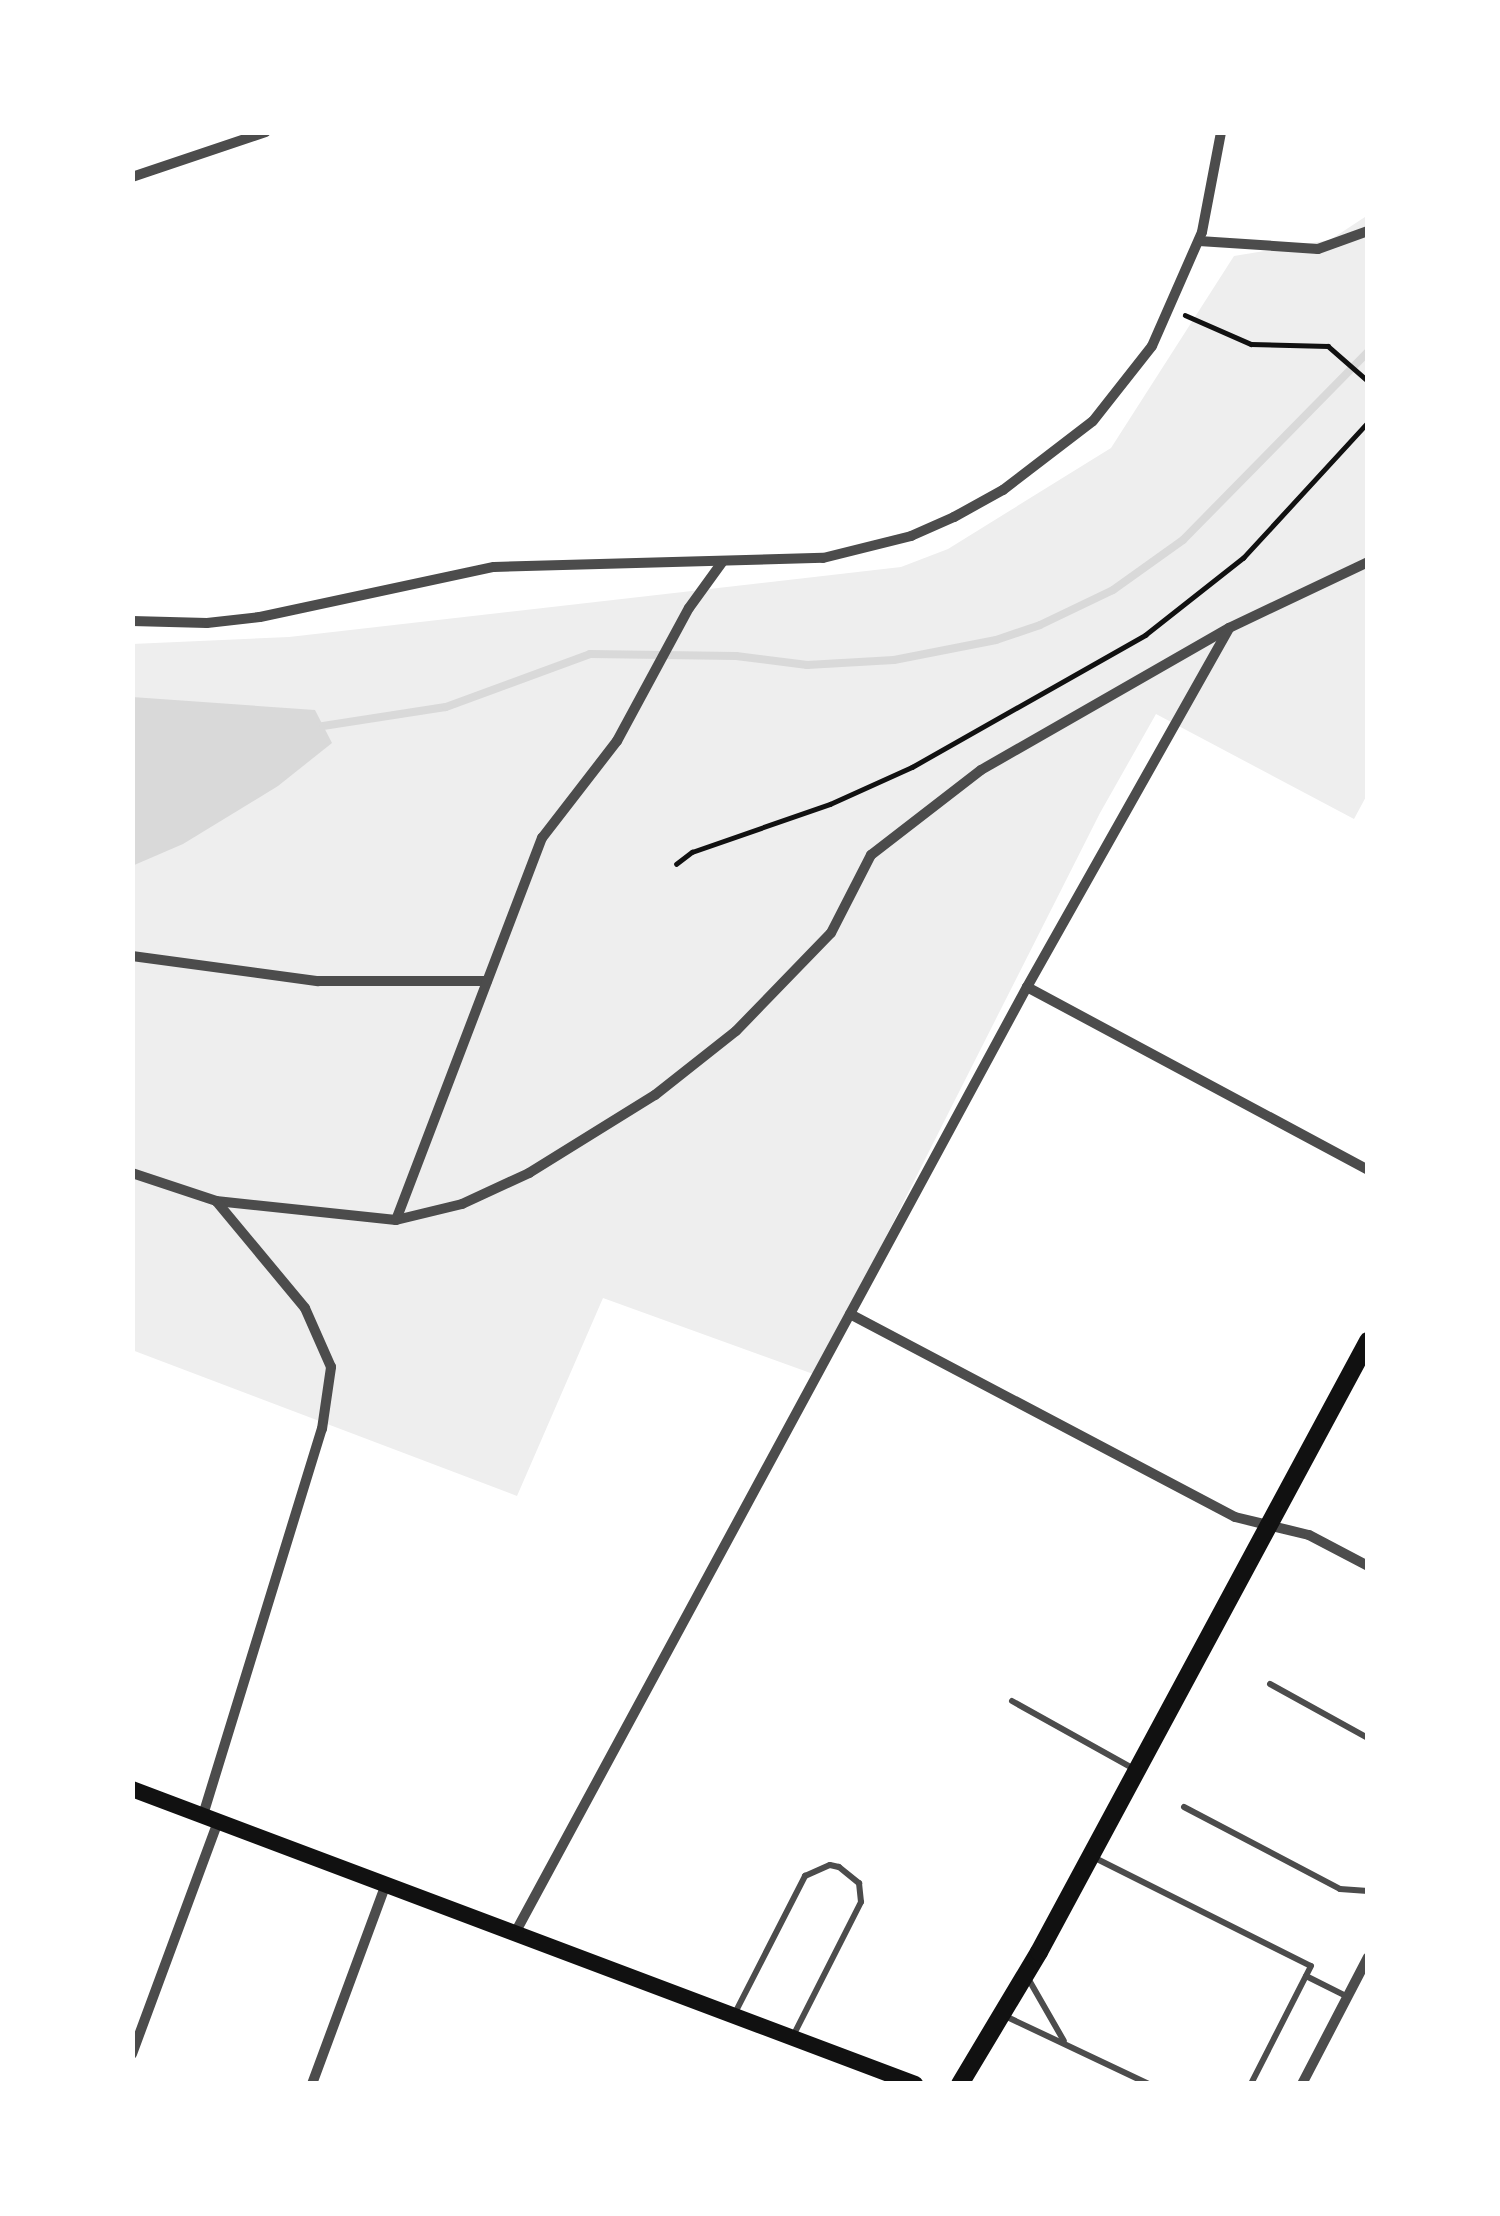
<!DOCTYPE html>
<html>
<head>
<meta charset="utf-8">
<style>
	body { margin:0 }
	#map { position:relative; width:1500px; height:2216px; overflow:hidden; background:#fff; font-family:Raleway,sans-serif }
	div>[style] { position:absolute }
	.green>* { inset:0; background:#eee }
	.water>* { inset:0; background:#d9d9d9 }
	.stream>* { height:8px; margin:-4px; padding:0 4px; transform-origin:4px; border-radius:4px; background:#d9d9d9 }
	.path>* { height:4.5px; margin:-2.25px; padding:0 2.25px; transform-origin:2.25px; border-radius:2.25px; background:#111 }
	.service>* { height:6px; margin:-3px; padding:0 3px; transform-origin:3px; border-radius:3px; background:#4c4c4c }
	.minor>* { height:10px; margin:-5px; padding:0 5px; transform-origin:5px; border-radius:5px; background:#4c4c4c }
	.secondary>* { height:16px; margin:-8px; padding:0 8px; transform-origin:8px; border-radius:8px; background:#111 }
	.primary>* { height:18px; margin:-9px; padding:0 9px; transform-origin:9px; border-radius:9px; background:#111 }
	span { translate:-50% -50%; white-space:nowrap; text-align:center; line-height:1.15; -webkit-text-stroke:12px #fff; paint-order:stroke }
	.frame { position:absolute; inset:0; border:135px solid #fff; pointer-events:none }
</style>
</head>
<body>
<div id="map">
	<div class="green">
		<i style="clip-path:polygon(1368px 215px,1368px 793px,1354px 819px,1156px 714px,1100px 813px,816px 1375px,603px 1298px,517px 1496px,132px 1350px,132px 644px,289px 637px,901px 567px,948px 549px,1111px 448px,1234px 256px,1330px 240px)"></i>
	</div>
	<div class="water">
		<i style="clip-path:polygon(132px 697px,315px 710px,332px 743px,278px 786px,183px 844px,132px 866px)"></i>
	</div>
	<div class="stream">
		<i style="left:323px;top:726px;width:124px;rotate:-8.8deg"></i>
		<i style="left:446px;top:707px;width:153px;rotate:-20.2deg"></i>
		<i style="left:590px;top:654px;width:146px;rotate:0.8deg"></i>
		<i style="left:736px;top:656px;width:72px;rotate:7.2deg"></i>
		<i style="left:807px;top:665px;width:87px;rotate:-3.3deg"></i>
		<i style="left:894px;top:660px;width:104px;rotate:-11.1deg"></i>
		<i style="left:996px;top:640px;width:46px;rotate:-18.8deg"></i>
		<i style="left:1040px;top:625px;width:81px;rotate:-25.6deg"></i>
		<i style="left:1113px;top:590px;width:86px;rotate:-35.5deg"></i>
		<i style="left:1183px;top:540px;width:264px;rotate:-45.5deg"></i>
	</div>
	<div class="path">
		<i style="left:1185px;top:315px;width:72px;rotate:23.7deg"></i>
		<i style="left:1251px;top:344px;width:77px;rotate:1.5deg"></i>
		<i style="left:1328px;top:346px;width:53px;rotate:41.2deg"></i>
		<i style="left:676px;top:864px;width:20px;rotate:-37deg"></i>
		<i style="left:692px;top:852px;width:146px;rotate:-19.2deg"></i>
		<i style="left:830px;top:804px;width:90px;rotate:-24.3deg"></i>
		<i style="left:912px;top:767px;width:268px;rotate:-29.5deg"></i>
		<i style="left:1145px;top:635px;width:125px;rotate:-38.2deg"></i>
		<i style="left:1243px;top:558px;width:185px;rotate:-47.4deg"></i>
	</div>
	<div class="service">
		<i style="left:1270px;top:1684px;width:112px;rotate:28.9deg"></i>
		<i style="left:1012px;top:1701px;width:140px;rotate:29.1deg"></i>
		<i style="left:1184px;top:1807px;width:176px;rotate:27.7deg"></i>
		<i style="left:1340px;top:1889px;width:28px;rotate:4deg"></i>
		<i style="left:1095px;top:1858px;width:241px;rotate:26.6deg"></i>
		<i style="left:1311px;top:1966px;width:132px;rotate:117deg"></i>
		<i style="left:1306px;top:1976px;width:45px;rotate:26.6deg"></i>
		<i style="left:1029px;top:1980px;width:70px;rotate:60.2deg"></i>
		<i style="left:736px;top:2011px;width:152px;rotate:-62.9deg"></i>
		<i style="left:805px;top:1876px;width:27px;rotate:-24deg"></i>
		<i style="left:830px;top:1865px;width:9px;rotate:13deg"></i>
		<i style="left:839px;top:1867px;width:26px;rotate:39deg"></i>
		<i style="left:859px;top:1883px;width:19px;rotate:84deg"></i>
		<i style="left:861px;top:1902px;width:148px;rotate:116.9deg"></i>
		<i style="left:1005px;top:2016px;width:159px;rotate:25.3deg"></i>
	</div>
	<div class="minor">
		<i style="left:132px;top:177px;width:141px;rotate:-18.6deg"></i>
		<i style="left:1199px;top:241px;width:119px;rotate:3.8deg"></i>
		<i style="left:1318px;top:249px;width:53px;rotate:-19.8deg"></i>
		<i style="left:132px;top:621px;width:75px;rotate:1.5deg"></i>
		<i style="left:207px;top:623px;width:53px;rotate:-6.5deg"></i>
		<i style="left:260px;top:617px;width:239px;rotate:-12.1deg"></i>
		<i style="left:494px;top:567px;width:329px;rotate:-1.6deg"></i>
		<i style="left:823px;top:558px;width:91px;rotate:-14deg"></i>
		<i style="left:911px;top:536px;width:47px;rotate:-23.8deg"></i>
		<i style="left:954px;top:517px;width:56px;rotate:-28.9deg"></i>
		<i style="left:1003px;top:490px;width:113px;rotate:-37.5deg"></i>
		<i style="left:1093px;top:421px;width:95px;rotate:-51.8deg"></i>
		<i style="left:1152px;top:346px;width:124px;rotate:-66.3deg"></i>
		<i style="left:1202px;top:232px;width:102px;rotate:-79.2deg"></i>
		<i style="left:132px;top:956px;width:188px;rotate:7.7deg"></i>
		<i style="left:318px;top:981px;width:169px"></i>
		<i style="left:1027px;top:987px;width:387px;rotate:28.2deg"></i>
		<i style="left:132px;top:1173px;width:89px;rotate:18.4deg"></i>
		<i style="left:216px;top:1201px;width:181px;rotate:6deg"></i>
		<i style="left:396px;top:1220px;width:68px;rotate:-13.6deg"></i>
		<i style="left:462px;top:1204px;width:74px;rotate:-24.8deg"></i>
		<i style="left:529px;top:1173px;width:148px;rotate:-31.8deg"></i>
		<i style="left:655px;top:1095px;width:103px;rotate:-38.3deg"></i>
		<i style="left:736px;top:1031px;width:136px;rotate:-45.9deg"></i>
		<i style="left:831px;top:933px;width:88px;rotate:-62.9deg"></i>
		<i style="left:871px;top:855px;width:139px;rotate:-37.7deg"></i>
		<i style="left:981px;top:770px;width:286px;rotate:-29.8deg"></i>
		<i style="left:1229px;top:628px;width:154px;rotate:-25.4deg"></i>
		<i style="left:396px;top:1220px;width:409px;rotate:-69.1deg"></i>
		<i style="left:542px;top:838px;width:123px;rotate:-52.3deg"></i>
		<i style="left:617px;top:741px;width:151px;rotate:-61.6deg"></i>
		<i style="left:689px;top:608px;width:58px;rotate:-54.1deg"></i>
		<i style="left:850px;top:1314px;width:435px;rotate:27.8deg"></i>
		<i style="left:1235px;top:1517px;width:76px;rotate:13.7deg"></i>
		<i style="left:1309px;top:1535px;width:67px;rotate:27.7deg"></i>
		<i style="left:203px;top:1815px;width:404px;rotate:-72.9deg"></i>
		<i style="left:322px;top:1429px;width:63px;rotate:-81.7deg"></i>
		<i style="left:331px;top:1367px;width:64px;rotate:-113.8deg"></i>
		<i style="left:305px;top:1308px;width:138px;rotate:-129.7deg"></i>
		<i style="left:515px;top:1933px;width:1076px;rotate:-61.58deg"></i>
		<i style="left:1027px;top:987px;width:412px;rotate:-60.6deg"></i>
		<i style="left:132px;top:2054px;width:248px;rotate:-69.7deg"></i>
		<i style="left:312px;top:2084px;width:213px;rotate:-69.7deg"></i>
		<i style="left:1302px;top:2084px;width:143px;rotate:-62.5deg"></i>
	</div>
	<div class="secondary">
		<i style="left:132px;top:1789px;width:837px;rotate:20.64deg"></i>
	</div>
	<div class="primary">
		<i style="left:960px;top:2084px;width:154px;rotate:-59.1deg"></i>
		<i style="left:1039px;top:1952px;width:694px;rotate:-61.7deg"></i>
	</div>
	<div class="frame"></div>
</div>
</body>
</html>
